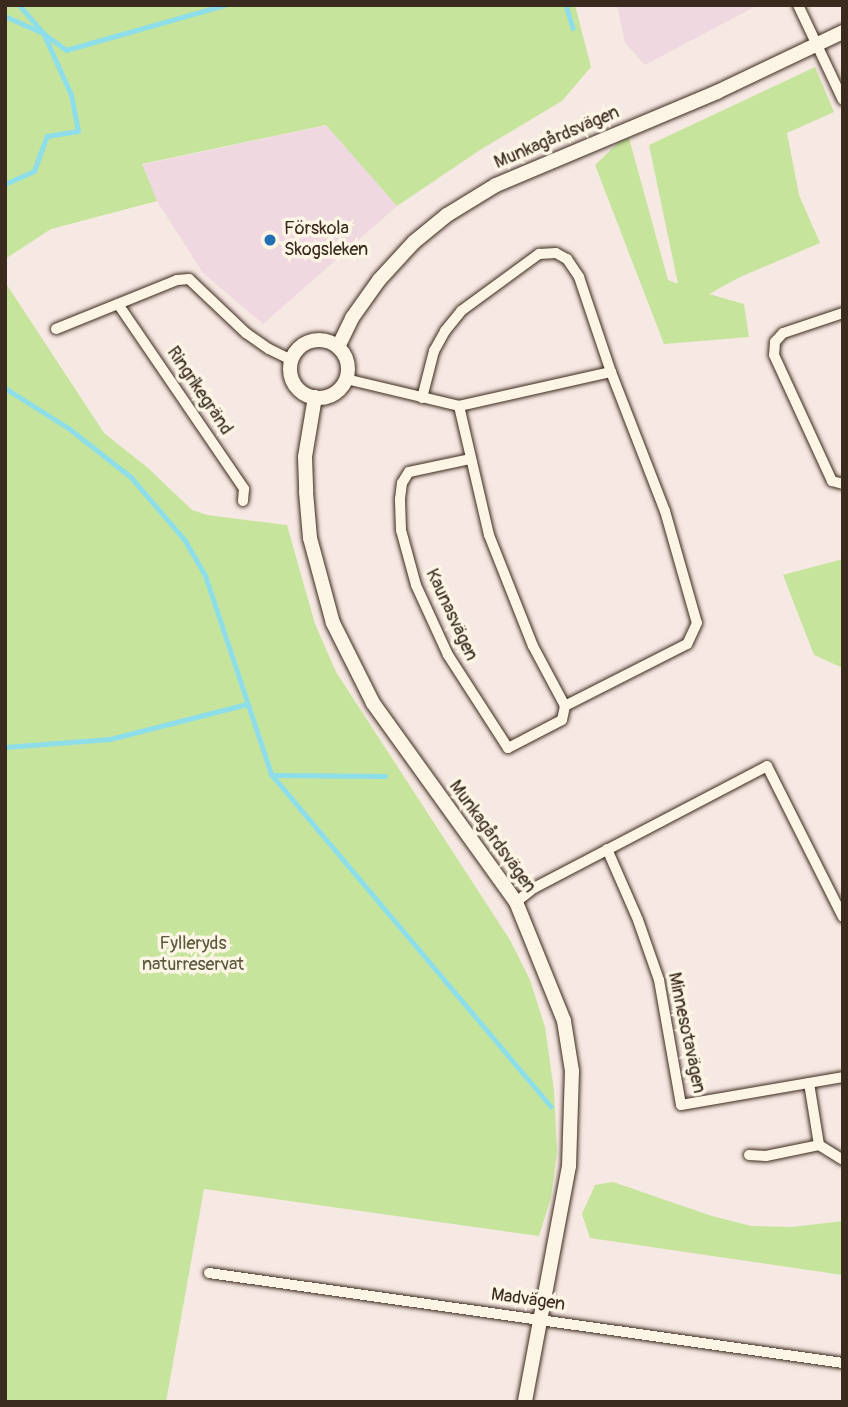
<!DOCTYPE html>
<html>
<head>
<meta charset="utf-8">
<style>
	body { margin:0 }
	#map { position:relative; width:848px; height:1407px; overflow:hidden; background:#f6e8e2; font-family:Pangolin,sans-serif }
	div>[style] { position:absolute }
	.built>* { inset:0; background:#efd8df }
	.green>* { inset:0; background:#c7e49c }
	.stream>* { height:4.5px; margin:-2.25px; padding:0 2.25px; transform-origin:2.25px; border-radius:2.25px; background:#8edeea }
	.roads { filter:drop-shadow(0 0 2px #3b2a1e) drop-shadow(0 0 2px #3b2a1e) }
	.minor>* { height:10px; margin:-5px; padding:0 5px; transform-origin:5px; border-radius:5px; background:#fcf5e5 }
	.tertiary>* { height:14px; margin:-7px; padding:0 7px; transform-origin:7px; border-radius:7px; background:#fcf5e5 }
	.tertiary>.ring { margin:-7px; padding:0; box-sizing:content-box; background:none; border:14px solid #fcf5e5; border-radius:50% }
	.dots>* { width:19px; height:19px; translate:-50% -50%; box-sizing:border-box; border:4px solid #fcf5e5; border-radius:50% }
	span { translate:-50% -50%; white-space:nowrap; text-align:center; line-height:1.15; -webkit-text-stroke:7px #fcf5e5; paint-order:stroke }
	.street-label { font-size:18px; color:#3b2a1e }
	.poi-label { font-size:18px; color:#3b2a1e }
	.left { translate:0 -50%; text-align:left }
	.park-label { font-size:18px; color:#5e583e }
	.frame { position:absolute; inset:0; border:7px solid #3b2a1e; pointer-events:none }
</style>
</head>
<body>
<div id="map">
	<div class="built">
		<i style="clip-path:polygon(617px 5px,758px 5px,645px 65px,625px 43px)"></i>
		<i style="clip-path:polygon(327px 125px,397px 206px,263px 324px,203px 273px,157px 201px,141px 165px)"></i>
	</div>
	<div class="green">
		<i style="clip-path:polygon(5px 5px,575px 5px,591px 67px,562px 101px,480px 150px,397px 206px,326px 125px,142px 164px,157px 201px,51px 229px,5px 259px)"></i>
		<i style="clip-path:polygon(815px 67px,834px 112px,787px 133px,799px 195px,820px 243px,740px 277px,709px 294px,744px 304px,749px 337px,664px 344px,595px 165px,619px 142px,629px 138px,668px 280px,678px 284px,649px 145px)"></i>
		<i style="clip-path:polygon(5px 282px,104px 433px,148px 468px,192px 510px,207px 515px,287px 525px,315px 624px,336px 672px,510px 940px,530px 980px,545px 1027px,554px 1091px,557px 1152px,551px 1197px,539px 1236px,204px 1189px,166px 1402px,5px 1402px)"></i>
		<i style="clip-path:polygon(843px 559px,843px 668px,814px 655px,783px 575px)"></i>
		<i style="clip-path:polygon(613px 1182px,712px 1216px,751px 1226px,792px 1227px,843px 1221px,843px 1275px,590px 1238px,582px 1214px,595px 1185px)"></i>
	</div>
	<div class="stream">
		<i style="left:566px;top:5px;width:24px;rotate:73deg"></i>
		<i style="left:5px;top:16px;width:42px;rotate:24.1deg"></i>
		<i style="left:43px;top:33px;width:29px;rotate:36deg"></i>
		<i style="left:66px;top:50px;width:165px;rotate:-15.8deg"></i>
		<i style="left:5px;top:184px;width:32px;rotate:-24deg"></i>
		<i style="left:34px;top:171px;width:37px;rotate:-70deg"></i>
		<i style="left:47px;top:136px;width:31px;rotate:-9deg"></i>
		<i style="left:78px;top:131px;width:37px;rotate:-101deg"></i>
		<i style="left:71px;top:95px;width:68px;rotate:-114.3deg"></i>
		<i style="left:43px;top:33px;width:37px;rotate:-131deg"></i>
		<i style="left:5px;top:388px;width:77px;rotate:32.2deg"></i>
		<i style="left:70px;top:429px;width:78px;rotate:38.2deg"></i>
		<i style="left:131px;top:477px;width:83px;rotate:49.4deg"></i>
		<i style="left:185px;top:540px;width:39px;rotate:60deg"></i>
		<i style="left:205px;top:574px;width:212px;rotate:71.6deg"></i>
		<i style="left:272px;top:775px;width:433px;rotate:49.9deg"></i>
		<i style="left:5px;top:747px;width:105px;rotate:-4.4deg"></i>
		<i style="left:110px;top:739px;width:141px;rotate:-14.3deg"></i>
		<i style="left:272px;top:775px;width:113px;rotate:0.5deg"></i>
	</div>
	<div class="roads">
		<div class="minor">
			<i style="left:798px;top:5px;width:105px;rotate:64.7deg"></i>
			<i style="left:118px;top:304px;width:224px;rotate:55.7deg"></i>
			<i style="left:244px;top:489px;width:12px;rotate:95deg"></i>
			<i style="left:843px;top:313px;width:63px;rotate:161.6deg"></i>
			<i style="left:783px;top:333px;width:12px;rotate:132deg"></i>
			<i style="left:775px;top:342px;width:13px;rotate:94deg"></i>
			<i style="left:774px;top:355px;width:139px;rotate:65.3deg"></i>
			<i style="left:832px;top:481px;width:11px;rotate:15deg"></i>
			<i style="left:56px;top:329px;width:131px;rotate:-22deg"></i>
			<i style="left:177px;top:280px;width:12px;rotate:-5deg"></i>
			<i style="left:189px;top:279px;width:79px;rotate:43.5deg"></i>
			<i style="left:246px;top:333px;width:28px;rotate:35deg"></i>
			<i style="left:269px;top:349px;width:25px;rotate:26deg"></i>
			<i style="left:346px;top:379px;width:116px;rotate:13.4deg"></i>
			<i style="left:459px;top:406px;width:156px;rotate:-12.6deg"></i>
			<i style="left:611px;top:372px;width:149px;rotate:68.8deg"></i>
			<i style="left:665px;top:511px;width:116px;rotate:74.1deg"></i>
			<i style="left:697px;top:623px;width:23px;rotate:115deg"></i>
			<i style="left:687px;top:644px;width:137px;rotate:153.1deg"></i>
			<i style="left:422px;top:398px;width:49px;rotate:-75.7deg"></i>
			<i style="left:434px;top:351px;width:23px;rotate:-61deg"></i>
			<i style="left:445px;top:331px;width:26px;rotate:-51deg"></i>
			<i style="left:461px;top:311px;width:97px;rotate:-36.2deg"></i>
			<i style="left:539px;top:254px;width:17px;rotate:-3deg"></i>
			<i style="left:556px;top:253px;width:13px;rotate:29deg"></i>
			<i style="left:567px;top:259px;width:22px;rotate:56deg"></i>
			<i style="left:579px;top:277px;width:100px;rotate:71.4deg"></i>
			<i style="left:459px;top:406px;width:132px;rotate:76.9deg"></i>
			<i style="left:489px;top:535px;width:119px;rotate:68.4deg"></i>
			<i style="left:533px;top:646px;width:68px;rotate:61.9deg"></i>
			<i style="left:565px;top:706px;width:14px;rotate:102deg"></i>
			<i style="left:562px;top:720px;width:61px;rotate:152.6deg"></i>
			<i style="left:508px;top:748px;width:111px;rotate:-122.8deg"></i>
			<i style="left:448px;top:655px;width:77px;rotate:-114.6deg"></i>
			<i style="left:416px;top:585px;width:57px;rotate:-105.3deg"></i>
			<i style="left:401px;top:530px;width:31px;rotate:-92deg"></i>
			<i style="left:400px;top:499px;width:16px;rotate:-83deg"></i>
			<i style="left:402px;top:483px;width:13px;rotate:-58deg"></i>
			<i style="left:409px;top:472px;width:62px;rotate:-12deg"></i>
			<i style="left:607px;top:849px;width:77px;rotate:66.4deg"></i>
			<i style="left:638px;top:920px;width:64px;rotate:70.7deg"></i>
			<i style="left:659px;top:980px;width:127px;rotate:80deg"></i>
			<i style="left:681px;top:1105px;width:164px;rotate:-9.8deg"></i>
			<i style="left:516px;top:902px;width:23px;rotate:-38deg"></i>
			<i style="left:534px;top:888px;width:263px;rotate:-27.6deg"></i>
			<i style="left:767px;top:766px;width:169px;rotate:63.3deg"></i>
			<i style="left:809px;top:1083px;width:63px;rotate:80.8deg"></i>
			<i style="left:819px;top:1145px;width:28px;rotate:32deg"></i>
			<i style="left:749px;top:1155px;width:17px;rotate:3deg"></i>
			<i style="left:766px;top:1156px;width:54px;rotate:-11.7deg"></i>
			<i style="left:209px;top:1273px;width:640px;rotate:8.08deg"></i>
		</div>
		<div class="tertiary">
			<i class="ring" style="left:290px;top:340px;width:44px;height:44px"></i>
			<i style="left:338px;top:347px;width:32px;rotate:-64deg"></i>
			<i style="left:352px;top:318px;width:47px;rotate:-54.6deg"></i>
			<i style="left:379px;top:280px;width:52px;rotate:-47.4deg"></i>
			<i style="left:414px;top:242px;width:43px;rotate:-39.3deg"></i>
			<i style="left:447px;top:215px;width:57px;rotate:-31.5deg"></i>
			<i style="left:496px;top:185px;width:240px;rotate:-22.8deg"></i>
			<i style="left:717px;top:92px;width:140px;rotate:-25.5deg"></i>
			<i style="left:315px;top:397px;width:61px;rotate:99.5deg"></i>
			<i style="left:305px;top:457px;width:35px;rotate:88deg"></i>
			<i style="left:306px;top:492px;width:46px;rotate:85deg"></i>
			<i style="left:310px;top:538px;width:88px;rotate:74.9deg"></i>
			<i style="left:333px;top:623px;width:89px;rotate:63.4deg"></i>
			<i style="left:373px;top:703px;width:245px;rotate:54.3deg"></i>
			<i style="left:516px;top:902px;width:128px;rotate:68deg"></i>
			<i style="left:564px;top:1021px;width:51px;rotate:80.9deg"></i>
			<i style="left:572px;top:1071px;width:95px;rotate:91.8deg"></i>
			<i style="left:569px;top:1166px;width:240px;rotate:100.6deg"></i>
		</div>
	</div>
	<div class="dots">
		<i style="left:270px;top:240px;background:#1f6fb2"></i>
	</div>
	<div class="street-label">
		<span style="left:557px;top:138px;rotate:-23deg">Munkagårdsvägen</span>
		<span style="left:199px;top:391px;rotate:56deg">Ringrikegränd</span>
		<span style="left:451px;top:615px;rotate:65deg">Kaunasvägen</span>
		<span style="left:492px;top:837px;rotate:54deg">Munkagårdsvägen</span>
		<span style="left:686px;top:1033px;rotate:78deg">Minnesotavägen</span>
		<span style="left:528px;top:1300px;rotate:8deg">Madvägen</span>
	</div>
	<div class="poi-label">
		<span class="left" style="left:284px;top:240px">Förskola<br>Skogsleken</span>
	</div>
	<div class="park-label">
		<span style="left:193px;top:955px">Fylleryds<br>naturreservat</span>
	</div>
	<div class="frame"></div>
</div>
</body>
</html>
